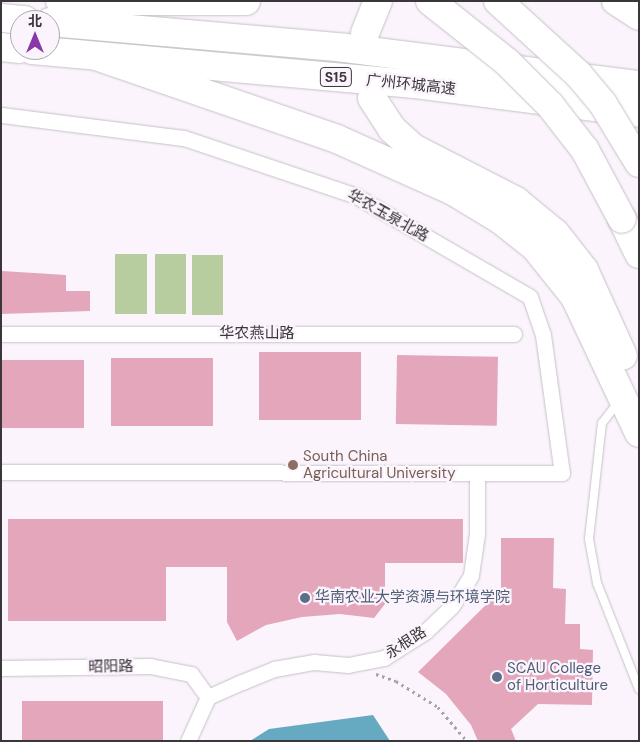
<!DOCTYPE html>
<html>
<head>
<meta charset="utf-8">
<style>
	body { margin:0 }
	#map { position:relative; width:640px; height:742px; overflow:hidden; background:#fbf4fc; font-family:"DM Sans","Noto Sans SC",sans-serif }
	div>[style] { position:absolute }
	.green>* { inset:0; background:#b8cd9f; transform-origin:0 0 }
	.water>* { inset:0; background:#66aac2 }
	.building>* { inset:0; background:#e4a6ba; transform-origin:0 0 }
	.path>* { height:2.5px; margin-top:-1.25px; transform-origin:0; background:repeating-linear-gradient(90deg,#a6a1a6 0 2.5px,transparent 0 6.5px) }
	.roads { filter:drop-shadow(0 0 1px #c6c0c7) drop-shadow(0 0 1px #c6c0c7) }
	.service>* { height:8px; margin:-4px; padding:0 4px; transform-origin:4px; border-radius:4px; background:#fff }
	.minor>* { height:15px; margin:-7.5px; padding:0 7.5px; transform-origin:7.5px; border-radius:7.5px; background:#fff }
	.motorway>* { height:28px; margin:-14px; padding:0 14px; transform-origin:14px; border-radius:14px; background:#fff }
	.bridges { filter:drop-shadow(0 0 1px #c6c0c7) drop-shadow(0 0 1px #c6c0c7) }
	.motorway-bridge>* { height:28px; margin:-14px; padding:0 14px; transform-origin:14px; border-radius:14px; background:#fff }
	.dots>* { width:14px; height:14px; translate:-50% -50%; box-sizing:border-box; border:2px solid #fbf4fc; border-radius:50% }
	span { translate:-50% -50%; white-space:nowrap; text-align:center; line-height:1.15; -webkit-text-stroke:4.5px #fbf4fc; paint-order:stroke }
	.shield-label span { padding:1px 4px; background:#fbf4fc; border:1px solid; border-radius:4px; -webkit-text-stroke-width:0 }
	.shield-label { font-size:14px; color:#393739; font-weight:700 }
	.street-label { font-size:15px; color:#393739 }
	.education-label { font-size:15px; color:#785e54 }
	.left { translate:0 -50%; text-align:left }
	.service-label { font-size:15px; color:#4e5e75 }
	.frame { position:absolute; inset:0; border:2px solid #393739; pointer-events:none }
	.north { position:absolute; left:10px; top:10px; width:50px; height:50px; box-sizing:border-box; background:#fbf4fc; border:1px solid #ada8ae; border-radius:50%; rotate:0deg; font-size:14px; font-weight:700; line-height:20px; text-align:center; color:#393739 }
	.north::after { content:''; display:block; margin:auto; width:18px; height:22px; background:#8938a7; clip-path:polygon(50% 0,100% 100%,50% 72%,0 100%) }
</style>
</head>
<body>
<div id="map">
	<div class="green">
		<i style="left:147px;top:254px;width:60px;height:32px;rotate:90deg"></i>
		<i style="left:155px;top:254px;width:31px;height:60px"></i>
		<i style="left:192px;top:255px;width:31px;height:60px"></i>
	</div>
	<div class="water">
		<i style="clip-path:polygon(373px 715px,390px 741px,250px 741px,269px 729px)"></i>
	</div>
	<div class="building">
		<i style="clip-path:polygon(2px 271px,66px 275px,66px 291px,90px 291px,90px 311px,1px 314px)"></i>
		<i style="left:259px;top:352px;width:102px;height:68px"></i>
		<i style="left:397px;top:355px;width:101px;height:69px;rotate:1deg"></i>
		<i style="left:111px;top:358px;width:102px;height:68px"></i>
		<i style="left:1px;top:360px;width:83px;height:68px"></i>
		<i style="clip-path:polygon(8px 519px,463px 519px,463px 563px,385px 563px,385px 604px,374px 618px,340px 614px,302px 617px,266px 625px,237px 641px,227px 622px,227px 567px,166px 567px,166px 621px,8px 621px)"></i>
		<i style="clip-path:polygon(501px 538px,554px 538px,553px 588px,566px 589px,565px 624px,580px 624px,580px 649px,593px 650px,592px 705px,538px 704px,511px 729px,516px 741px,478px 741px,471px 725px,446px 694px,418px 672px,501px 590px)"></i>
		<i style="left:22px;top:701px;width:141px;height:40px"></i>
	</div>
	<div class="path">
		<i style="left:376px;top:674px;width:21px;rotate:19deg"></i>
		<i style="left:396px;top:681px;width:49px;rotate:31.8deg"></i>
		<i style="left:438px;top:707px;width:45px;rotate:49.5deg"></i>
	</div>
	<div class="roads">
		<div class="service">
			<i style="left:613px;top:409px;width:18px;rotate:128deg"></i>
			<i style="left:602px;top:423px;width:117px;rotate:96.4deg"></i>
			<i style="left:589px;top:539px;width:45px;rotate:79.7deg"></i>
			<i style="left:597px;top:583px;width:114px;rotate:68.4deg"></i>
		</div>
		<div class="minor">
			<i style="left:1px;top:115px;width:184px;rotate:7.2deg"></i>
			<i style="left:184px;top:138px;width:182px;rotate:18.6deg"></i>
			<i style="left:356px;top:196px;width:201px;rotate:30.1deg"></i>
			<i style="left:530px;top:297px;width:40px;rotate:71.1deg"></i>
			<i style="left:543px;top:335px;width:139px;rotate:82.2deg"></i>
			<i style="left:562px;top:473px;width:561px;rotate:-179.9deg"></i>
			<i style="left:1px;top:334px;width:513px"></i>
			<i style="left:1px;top:668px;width:149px;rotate:-0.8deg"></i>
			<i style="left:150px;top:666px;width:42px;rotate:11deg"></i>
			<i style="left:191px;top:674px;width:29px;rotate:54deg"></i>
			<i style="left:188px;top:741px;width:48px;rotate:-65.6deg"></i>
			<i style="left:208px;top:697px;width:37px;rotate:-24deg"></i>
			<i style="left:242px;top:682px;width:35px;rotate:-22deg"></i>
			<i style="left:274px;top:669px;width:41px;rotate:-9.9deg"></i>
			<i style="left:314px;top:662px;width:34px;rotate:5deg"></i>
			<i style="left:348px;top:665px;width:37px;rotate:-11deg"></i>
			<i style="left:384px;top:658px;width:49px;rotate:-32.4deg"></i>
			<i style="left:425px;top:632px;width:37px;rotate:-44deg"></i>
			<i style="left:452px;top:606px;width:36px;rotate:-58deg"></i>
			<i style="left:471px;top:575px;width:41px;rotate:-81.7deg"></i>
			<i style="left:477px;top:534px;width:61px;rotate:-90deg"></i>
		</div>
		<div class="motorway">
			<i style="left:60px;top:1px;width:186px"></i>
			<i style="left:616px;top:1px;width:27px;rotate:33deg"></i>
			<i style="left:1px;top:18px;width:24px;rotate:5deg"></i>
			<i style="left:50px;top:22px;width:296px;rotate:5deg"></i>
			<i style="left:345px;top:48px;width:296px;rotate:7.2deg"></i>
			<i style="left:365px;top:33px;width:35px;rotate:-68deg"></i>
			<i style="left:1px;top:47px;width:19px;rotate:6deg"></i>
			<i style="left:32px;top:50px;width:384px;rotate:5.1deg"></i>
			<i style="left:414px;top:84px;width:227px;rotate:7.3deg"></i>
			<i style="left:99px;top:57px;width:252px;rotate:19deg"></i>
			<i style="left:337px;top:139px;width:127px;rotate:24.1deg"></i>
			<i style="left:453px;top:191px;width:56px;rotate:31.1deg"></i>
			<i style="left:501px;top:220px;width:43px;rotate:38.5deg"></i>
			<i style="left:535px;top:247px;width:64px;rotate:51.3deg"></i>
			<i style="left:575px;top:297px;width:150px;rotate:64.8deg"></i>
			<i style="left:372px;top:98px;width:37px;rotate:57deg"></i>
			<i style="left:392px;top:129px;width:28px;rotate:42deg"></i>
			<i style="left:413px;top:148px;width:116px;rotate:27.2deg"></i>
			<i style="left:516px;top:201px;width:50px;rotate:39.4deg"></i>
			<i style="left:555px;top:233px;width:47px;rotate:51.9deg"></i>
			<i style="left:584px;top:270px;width:94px;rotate:65.6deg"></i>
			<i style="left:622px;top:219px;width:39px;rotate:64deg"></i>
		</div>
	</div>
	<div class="bridges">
		<div class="motorway-bridge">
			<i style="left:430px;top:1px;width:98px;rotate:38.4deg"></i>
			<i style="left:507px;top:62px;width:61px;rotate:45deg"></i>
			<i style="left:550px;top:105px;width:57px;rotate:52.1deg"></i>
			<i style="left:585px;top:150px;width:78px;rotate:61.8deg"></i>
			<i style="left:498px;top:1px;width:108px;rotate:42.4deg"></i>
			<i style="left:578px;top:74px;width:39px;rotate:50deg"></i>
			<i style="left:603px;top:104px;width:69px;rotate:58.6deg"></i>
		</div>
	</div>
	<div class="dots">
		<i style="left:293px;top:465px;background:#8d6e63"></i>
		<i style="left:305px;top:598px;background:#5c6f8a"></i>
		<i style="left:497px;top:677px;background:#5c6f8a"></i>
	</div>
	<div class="shield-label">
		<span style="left:336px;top:77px">S15</span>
	</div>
	<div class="street-label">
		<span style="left:411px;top:85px;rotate:6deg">广州环城高速</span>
		<span style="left:388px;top:216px;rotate:29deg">华农玉泉北路</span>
		<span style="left:257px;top:334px">华农燕山路</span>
		<span style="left:406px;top:643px;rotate:-33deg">永根路</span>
		<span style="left:111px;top:667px;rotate:-1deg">昭阳路</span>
	</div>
	<div class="education-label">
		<span class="left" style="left:303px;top:465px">South China<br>Agricultural University</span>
	</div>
	<div class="service-label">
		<span class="left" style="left:315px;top:598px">华南农业大学资源与环境学院</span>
		<span class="left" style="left:507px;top:677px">SCAU College<br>of Horticulture</span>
	</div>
	<div class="frame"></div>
	<div class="north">北</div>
</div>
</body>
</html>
